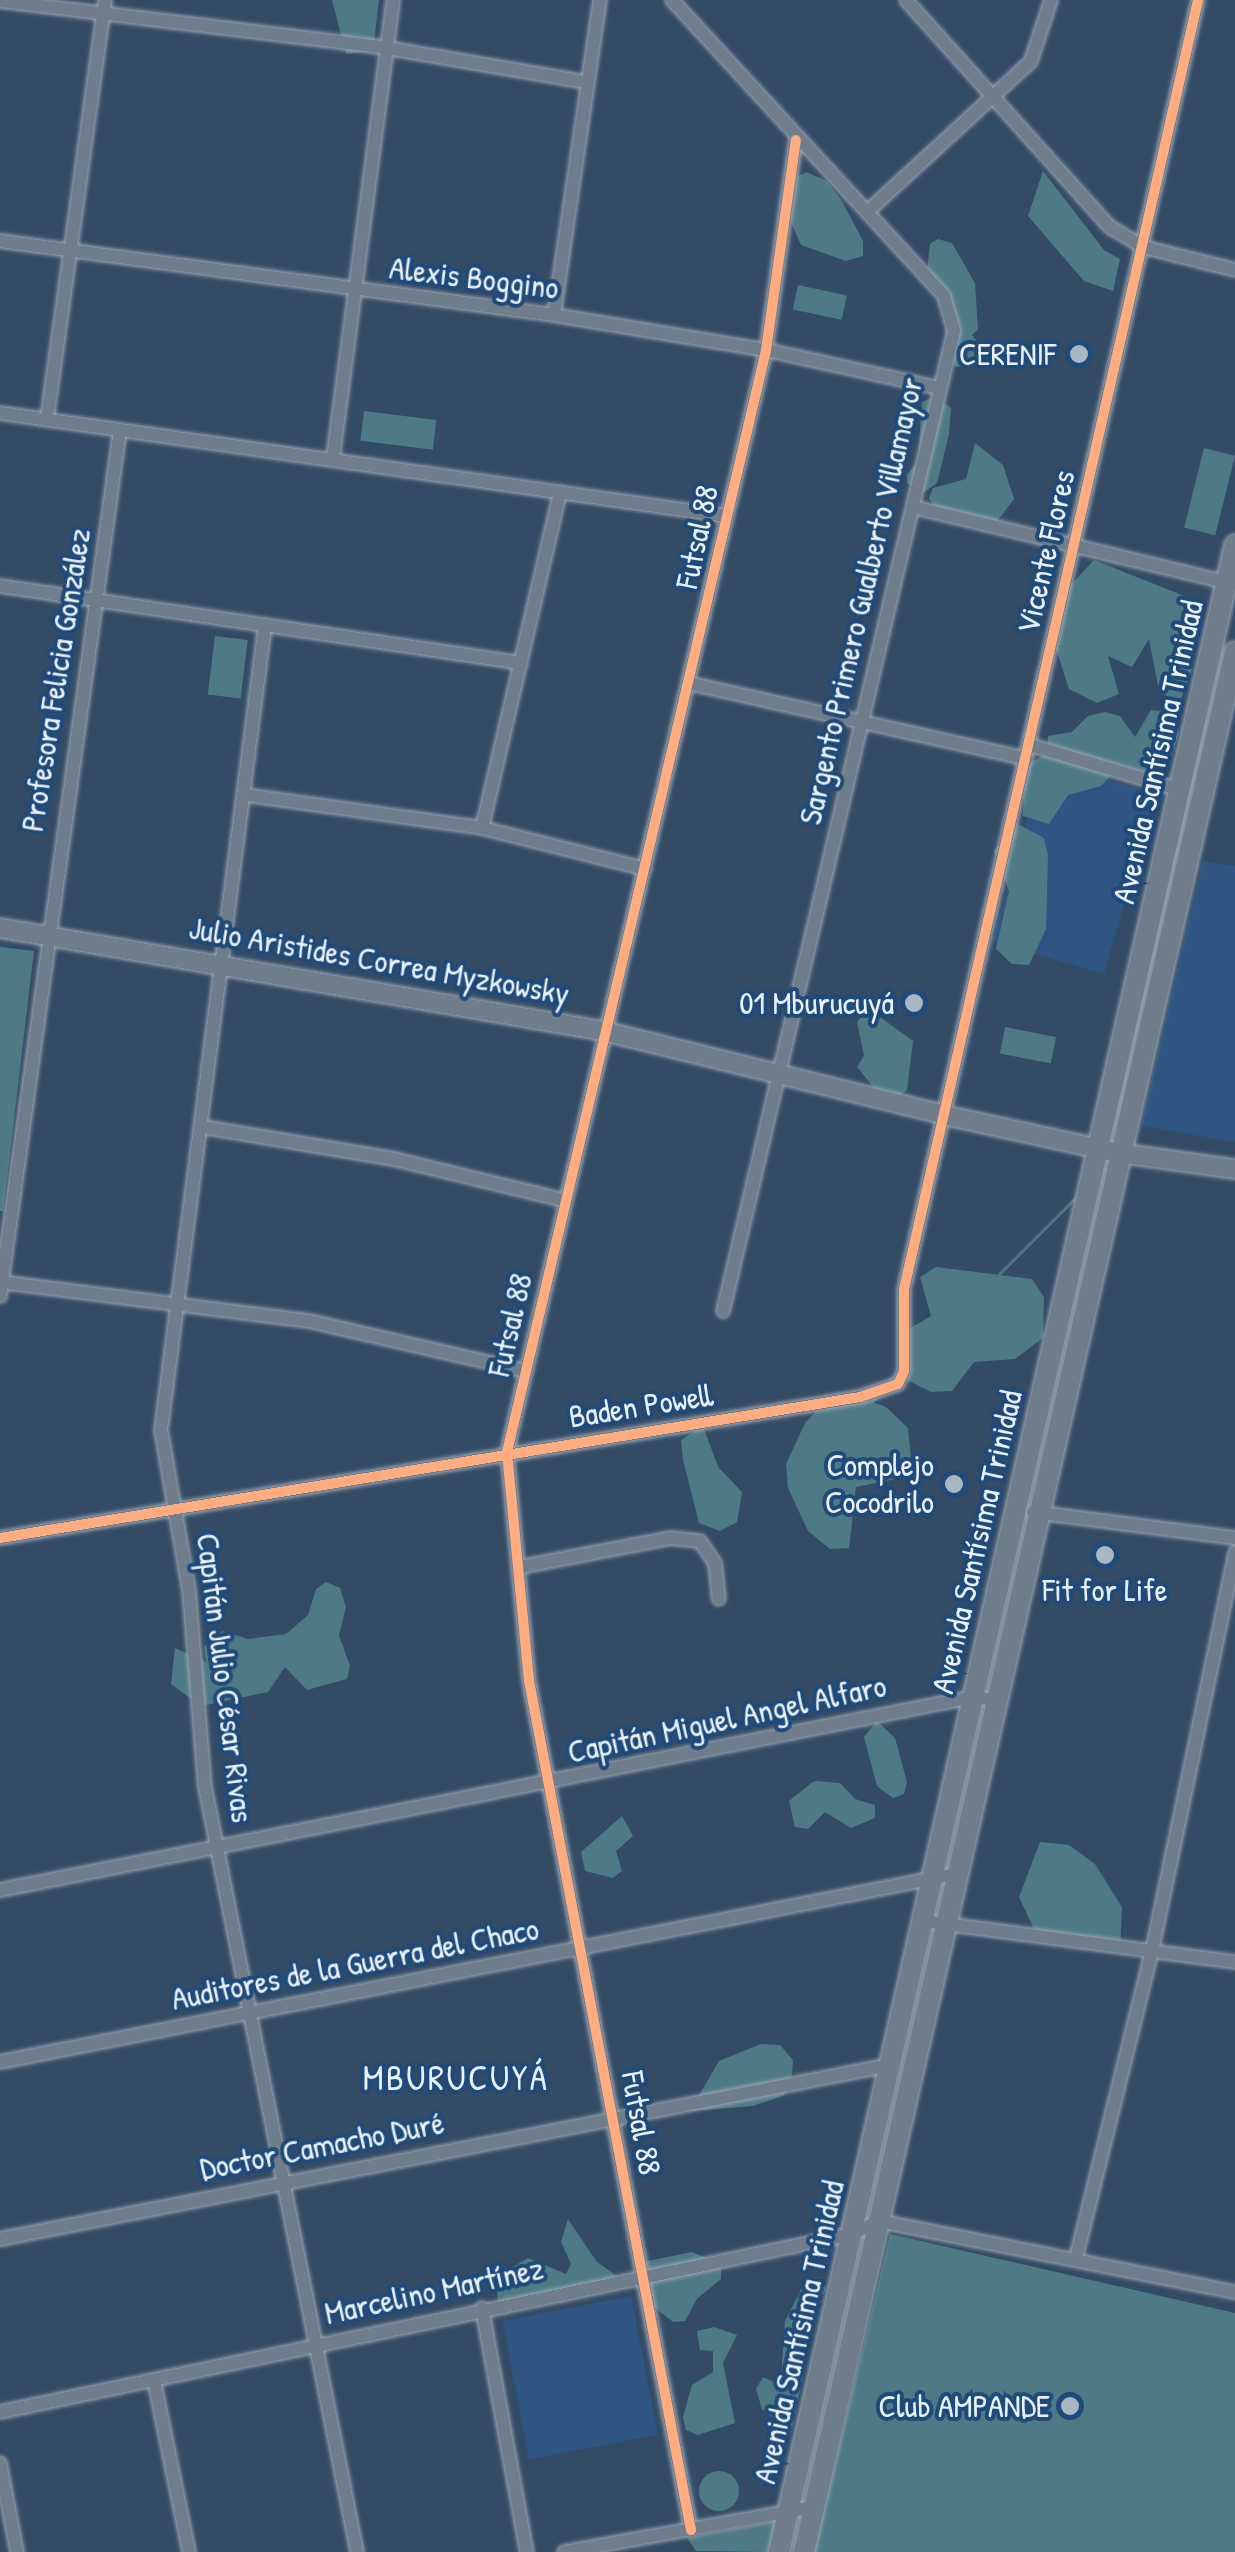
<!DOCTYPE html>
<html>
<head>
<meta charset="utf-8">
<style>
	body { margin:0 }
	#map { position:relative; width:1235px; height:2552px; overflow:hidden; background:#344b65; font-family:"Patrick Hand",sans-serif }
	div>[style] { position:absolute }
	.built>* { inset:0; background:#2f5682; transform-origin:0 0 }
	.green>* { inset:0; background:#4e7a85; transform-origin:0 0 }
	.round { border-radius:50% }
	.roads { filter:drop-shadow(0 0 2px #9aa6b3) drop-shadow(0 0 2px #9aa6b3) }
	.street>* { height:12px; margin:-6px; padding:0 6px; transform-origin:6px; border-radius:6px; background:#707e8c }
	.secondary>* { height:18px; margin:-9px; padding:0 9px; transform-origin:9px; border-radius:9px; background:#707e8c }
	.primary>* { height:20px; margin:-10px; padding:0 10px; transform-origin:10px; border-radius:10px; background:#707e8c }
	.cycleway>* { height:10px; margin:-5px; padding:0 5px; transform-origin:5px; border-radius:5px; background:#ffac80 }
	.dots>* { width:28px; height:28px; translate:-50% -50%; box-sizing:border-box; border:5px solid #1f4a7a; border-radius:50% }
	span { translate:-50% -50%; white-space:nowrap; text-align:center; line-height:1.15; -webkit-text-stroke:8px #1f4a7a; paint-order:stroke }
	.street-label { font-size:32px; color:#e8f1f8 }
	.poi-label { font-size:32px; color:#e8f1f8 }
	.right { translate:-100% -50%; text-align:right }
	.neighbourhood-label { font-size:35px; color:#e8f1f8; letter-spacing:2.5px }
</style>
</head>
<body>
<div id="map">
	<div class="built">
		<i style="left:1044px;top:762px;width:116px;height:187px;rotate:16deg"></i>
		<i style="clip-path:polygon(1203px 861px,1235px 866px,1235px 1142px,1141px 1126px)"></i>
		<i style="left:631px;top:2296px;width:141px;height:131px;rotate:79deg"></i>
	</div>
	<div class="green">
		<i style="clip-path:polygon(332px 0,379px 0,373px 51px,346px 54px)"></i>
		<i style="clip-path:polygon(1043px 171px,1104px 250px,1120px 259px,1113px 291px,1084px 281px,1028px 216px)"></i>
		<i style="clip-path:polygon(806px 172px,827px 181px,842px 201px,863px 241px,863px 256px,846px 261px,801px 245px,783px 204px,795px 178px)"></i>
		<i style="clip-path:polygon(938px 239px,952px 243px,975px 283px,978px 329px,972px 335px,979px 344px,973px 365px,955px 367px,946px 338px,948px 299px,927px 271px,930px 244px)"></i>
		<i style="left:798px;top:285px;width:50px;height:25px;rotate:12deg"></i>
		<i style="clip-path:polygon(935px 396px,951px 408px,949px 434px,937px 483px,923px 493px,907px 483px,907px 474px,918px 462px,922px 402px)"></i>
		<i style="left:364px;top:411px;width:73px;height:30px;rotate:7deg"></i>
		<i style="clip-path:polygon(975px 443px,1003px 465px,1014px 499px,992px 528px,937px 512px,929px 498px,933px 488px,966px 479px)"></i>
		<i style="left:1204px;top:448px;width:32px;height:82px;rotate:14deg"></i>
		<i style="clip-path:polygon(1094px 560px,1197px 601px,1192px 669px,1179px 704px,1159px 691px,1149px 639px,1132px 667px,1108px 656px,1119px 694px,1097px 703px,1069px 689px,1055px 645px,1067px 589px)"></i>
		<i style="left:215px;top:636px;width:33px;height:59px;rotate:7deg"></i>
		<i style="clip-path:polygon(1151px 710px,1168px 712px,1179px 733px,1168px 766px,1152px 774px,1121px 766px,1101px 786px,1068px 795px,1049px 824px,1023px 816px,1025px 766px,1047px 753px,1048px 736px,1072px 732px,1088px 716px,1105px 712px,1120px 716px,1135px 737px)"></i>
		<i style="clip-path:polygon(1208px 718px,1116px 1126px,1114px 1127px,1205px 719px)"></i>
		<i style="clip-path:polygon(1016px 823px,1044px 838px,1048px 855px,1046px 929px,1029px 965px,1012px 964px,996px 949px,1009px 891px,994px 851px)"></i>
		<i style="clip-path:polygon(0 947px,34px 951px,3px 1211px,0 1211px)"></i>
		<i style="clip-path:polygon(869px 1009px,913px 1041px,907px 1090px,896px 1099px,880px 1095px,857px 1067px,864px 1056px,857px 1022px)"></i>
		<i style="left:1005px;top:1027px;width:52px;height:27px;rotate:11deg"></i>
		<i style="left:1105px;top:1167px;width:3px;height:337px;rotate:45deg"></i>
		<i style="clip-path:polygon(936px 1267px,1032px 1279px,1044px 1297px,1043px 1338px,1015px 1359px,974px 1362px,952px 1391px,931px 1392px,905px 1379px,900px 1334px,931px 1316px,920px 1277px)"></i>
		<i style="clip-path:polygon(861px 1398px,886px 1407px,908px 1428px,912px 1468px,896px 1479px,856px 1487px,849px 1548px,830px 1549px,808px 1531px,788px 1488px,786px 1464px,805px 1423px,821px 1406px)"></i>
		<i style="clip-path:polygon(703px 1426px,718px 1467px,742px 1492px,737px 1522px,720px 1531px,699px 1523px,683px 1460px,681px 1440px)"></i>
		<i style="clip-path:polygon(326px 1582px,340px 1588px,346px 1607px,339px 1635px,350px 1666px,347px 1679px,307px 1690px,285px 1667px,268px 1692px,201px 1706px,171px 1684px,175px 1648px,206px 1662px,204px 1647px,222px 1631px,248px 1639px,286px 1634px,308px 1615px,316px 1589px)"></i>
		<i style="clip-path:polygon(877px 1721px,895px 1738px,907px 1782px,904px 1794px,893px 1798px,877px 1786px,864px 1737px)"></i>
		<i style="clip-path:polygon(814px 1781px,840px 1783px,855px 1799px,875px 1805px,875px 1818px,851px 1828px,825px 1812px,808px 1829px,795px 1827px,789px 1801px)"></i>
		<i style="clip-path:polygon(622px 1816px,633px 1836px,616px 1851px,622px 1871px,613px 1878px,585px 1871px,581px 1852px)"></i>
		<i style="clip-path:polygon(1040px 1842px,1069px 1845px,1095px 1864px,1122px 1907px,1120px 1952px,1039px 1940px,1019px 1897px)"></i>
		<i style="clip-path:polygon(761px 2044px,780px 2045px,793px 2060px,791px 2085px,783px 2096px,753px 2106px,690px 2111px,719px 2061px)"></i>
		<i style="clip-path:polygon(568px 2219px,597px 2262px,624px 2281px,498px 2303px,496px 2277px,528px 2258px,566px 2274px,571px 2264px,561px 2242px)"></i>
		<i style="clip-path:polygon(890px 2234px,1235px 2313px,1235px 2552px,814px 2552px)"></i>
		<i style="clip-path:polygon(692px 2252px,721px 2264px,721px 2279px,697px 2299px,685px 2321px,673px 2322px,654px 2307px,643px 2262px)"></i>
		<i style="clip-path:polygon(808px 2276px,821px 2278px,826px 2290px,813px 2304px,799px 2347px,803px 2375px,791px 2433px,762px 2409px,756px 2389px,763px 2377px,778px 2384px,781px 2379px,785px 2321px)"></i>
		<i style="clip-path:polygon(714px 2327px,737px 2335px,723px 2363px,735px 2423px,698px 2435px,686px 2430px,683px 2417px,692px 2385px,713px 2372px,713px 2351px,700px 2350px,697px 2331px)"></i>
		<i class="round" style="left:699px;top:2471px;width:40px;height:40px"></i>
		<i style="clip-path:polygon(776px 2521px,781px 2525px,770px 2552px,696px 2551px,687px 2538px)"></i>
	</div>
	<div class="roads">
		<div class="street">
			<i style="left:672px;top:0;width:402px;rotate:47.4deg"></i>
			<i style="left:944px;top:296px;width:36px;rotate:74deg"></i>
			<i style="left:954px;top:331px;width:1007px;rotate:103.26deg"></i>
			<i style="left:906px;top:0;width:305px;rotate:48.1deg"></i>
			<i style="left:1110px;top:227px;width:39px;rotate:31deg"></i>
			<i style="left:1143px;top:247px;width:95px;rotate:14deg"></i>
			<i style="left:0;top:1px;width:390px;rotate:6.9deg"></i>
			<i style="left:387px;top:48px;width:202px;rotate:9.7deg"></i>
			<i style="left:867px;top:212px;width:223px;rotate:-42.6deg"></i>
			<i style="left:1031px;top:61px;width:64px;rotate:-71.8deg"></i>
			<i style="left:0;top:241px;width:559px;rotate:7.61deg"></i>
			<i style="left:554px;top:315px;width:215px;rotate:9.4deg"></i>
			<i style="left:766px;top:350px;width:177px;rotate:12.4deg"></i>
			<i style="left:554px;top:315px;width:318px;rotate:-81.7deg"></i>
			<i style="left:0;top:413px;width:733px;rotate:8.07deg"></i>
			<i style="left:47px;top:419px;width:423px;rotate:-82.1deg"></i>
			<i style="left:333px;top:458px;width:462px;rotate:-82.5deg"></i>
			<i style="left:913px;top:507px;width:322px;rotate:13.5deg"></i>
			<i style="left:0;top:586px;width:527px;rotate:8.41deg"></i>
			<i style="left:265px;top:626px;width:811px;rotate:97.37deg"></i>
			<i style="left:161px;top:1430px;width:162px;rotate:80.1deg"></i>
			<i style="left:189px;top:1590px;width:198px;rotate:85.4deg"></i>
			<i style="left:205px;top:1787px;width:780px;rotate:78.76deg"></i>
			<i style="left:692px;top:684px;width:343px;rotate:12.6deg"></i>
			<i style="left:1030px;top:745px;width:157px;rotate:16.7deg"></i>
			<i style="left:245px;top:795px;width:239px;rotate:7.9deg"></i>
			<i style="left:482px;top:828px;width:168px;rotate:14.1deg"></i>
			<i style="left:482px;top:828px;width:345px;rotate:-76.9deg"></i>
			<i style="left:203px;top:1127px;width:194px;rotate:9.5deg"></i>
			<i style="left:394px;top:1159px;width:175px;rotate:13.6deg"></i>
			<i style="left:0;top:1282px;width:311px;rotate:7.2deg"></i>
			<i style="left:309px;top:1321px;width:223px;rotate:13deg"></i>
			<i style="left:0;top:1296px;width:874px;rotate:-82.11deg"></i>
			<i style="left:1033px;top:1512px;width:204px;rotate:7.3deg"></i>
			<i style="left:0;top:1538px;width:871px;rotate:-9.31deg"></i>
			<i style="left:860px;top:1397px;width:40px;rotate:-18.9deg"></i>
			<i style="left:898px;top:1384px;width:14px;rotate:-65deg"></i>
			<i style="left:904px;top:1371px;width:82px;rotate:-90deg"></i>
			<i style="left:904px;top:1289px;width:1322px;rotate:-77.15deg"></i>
			<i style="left:520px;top:1567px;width:153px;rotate:-10.9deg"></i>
			<i style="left:670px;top:1538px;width:30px;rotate:6deg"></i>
			<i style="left:700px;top:1541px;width:27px;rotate:56deg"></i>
			<i style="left:715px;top:1563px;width:36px;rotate:84deg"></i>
			<i style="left:0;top:1890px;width:992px;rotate:-11.22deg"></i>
			<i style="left:973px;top:1697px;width:22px;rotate:8deg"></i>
			<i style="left:923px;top:1921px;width:315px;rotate:7.5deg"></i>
			<i style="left:0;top:2062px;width:974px;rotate:-11.13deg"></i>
			<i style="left:0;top:2239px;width:907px;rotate:-11.06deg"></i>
			<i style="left:1076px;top:2258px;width:316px;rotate:-76.1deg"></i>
			<i style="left:1152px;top:1951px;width:407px;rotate:-78.2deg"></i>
			<i style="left:482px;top:2308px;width:248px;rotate:79.6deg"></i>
			<i style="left:154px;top:2380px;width:176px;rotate:78.5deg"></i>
			<i style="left:0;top:2412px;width:870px;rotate:-11.8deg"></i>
			<i style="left:852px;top:2234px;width:30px;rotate:-26deg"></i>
			<i style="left:879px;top:2221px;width:363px;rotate:11.3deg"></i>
			<i style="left:0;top:2463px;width:91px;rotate:79.2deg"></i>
			<i style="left:691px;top:2530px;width:864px;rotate:-100.8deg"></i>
			<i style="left:529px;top:1681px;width:230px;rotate:-95.5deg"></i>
			<i style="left:507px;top:1452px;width:1132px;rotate:-76.77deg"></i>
			<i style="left:766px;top:350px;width:212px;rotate:-81.9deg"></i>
			<i style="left:564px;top:2552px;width:254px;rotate:-10.2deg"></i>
		</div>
		<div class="secondary">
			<i style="left:0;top:928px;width:612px;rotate:9.69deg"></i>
			<i style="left:603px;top:1031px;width:351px;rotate:13.8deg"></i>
			<i style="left:944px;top:1115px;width:179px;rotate:12.3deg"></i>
			<i style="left:1119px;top:1153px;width:117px;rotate:7.9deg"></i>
		</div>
		<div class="primary">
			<i style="left:779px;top:2552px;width:2058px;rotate:-77.2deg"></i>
			<i style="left:804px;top:2552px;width:1948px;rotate:-77.22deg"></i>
		</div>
	</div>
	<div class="cycleway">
		<i style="left:0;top:1538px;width:871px;rotate:-9.31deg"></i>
		<i style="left:860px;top:1397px;width:40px;rotate:-18.9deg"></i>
		<i style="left:898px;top:1384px;width:14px;rotate:-65deg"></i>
		<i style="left:904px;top:1371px;width:82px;rotate:-90deg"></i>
		<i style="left:904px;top:1289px;width:1322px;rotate:-77.15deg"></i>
		<i style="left:691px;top:2530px;width:864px;rotate:-100.8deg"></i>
		<i style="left:529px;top:1681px;width:230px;rotate:-95.5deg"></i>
		<i style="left:507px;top:1452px;width:1132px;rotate:-76.77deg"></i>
		<i style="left:766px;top:350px;width:212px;rotate:-81.9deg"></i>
	</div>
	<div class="dots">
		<i style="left:1079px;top:354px;background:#a9b7c5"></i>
		<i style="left:914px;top:1003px;background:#a9b7c5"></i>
		<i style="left:954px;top:1484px;background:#a9b7c5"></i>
		<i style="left:1105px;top:1555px;background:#a9b7c5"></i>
		<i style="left:1070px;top:2406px;background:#a9b7c5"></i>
	</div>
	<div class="street-label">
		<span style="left:474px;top:278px;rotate:7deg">Alexis Boggino</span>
		<span style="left:697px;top:537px;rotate:-78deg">Futsal 88</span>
		<span style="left:1046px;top:552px;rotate:-77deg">Vicente Flores</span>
		<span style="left:861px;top:601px;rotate:-77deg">Sargento Primero Gualberto Villamayor</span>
		<span style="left:56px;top:680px;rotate:-81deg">Profesora Felicia González</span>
		<span style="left:1158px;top:752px;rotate:-77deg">Avenida Santísima Trinidad</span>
		<span style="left:379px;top:961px;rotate:10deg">Julio Aristides Correa Myzkowsky</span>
		<span style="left:510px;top:1325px;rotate:-77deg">Futsal 88</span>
		<span style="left:641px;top:1406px;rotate:-9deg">Baden Powell</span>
		<span style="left:977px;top:1542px;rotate:-77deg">Avenida Santísima Trinidad</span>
		<span style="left:225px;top:1678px;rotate:83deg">Capitán Julio César Rivas</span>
		<span style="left:727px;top:1719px;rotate:-12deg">Capitán Miguel Angel Alfaro</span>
		<span style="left:355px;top:1964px;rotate:-11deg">Auditores de la Guerra del Chaco</span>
		<span style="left:641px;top:2123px;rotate:80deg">Futsal 88</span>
		<span style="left:322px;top:2146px;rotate:-11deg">Doctor Camacho Duré</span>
		<span style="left:434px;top:2291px;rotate:-12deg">Marcelino Martínez</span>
		<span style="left:799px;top:2332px;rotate:-77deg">Avenida Santísima Trinidad</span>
	</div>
	<div class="poi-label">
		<span class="right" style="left:1056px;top:354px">CERENIF</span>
		<span class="right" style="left:894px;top:1003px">01 Mburucuyá</span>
		<span class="right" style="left:934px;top:1484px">Complejo<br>Cocodrilo</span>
		<span style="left:1105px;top:1590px">Fit for Life</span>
		<span class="right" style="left:1050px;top:2406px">Club AMPANDE</span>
	</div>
	<div class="neighbourhood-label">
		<span style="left:456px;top:2078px">MBURUCUYÁ</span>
	</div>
</div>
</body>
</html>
